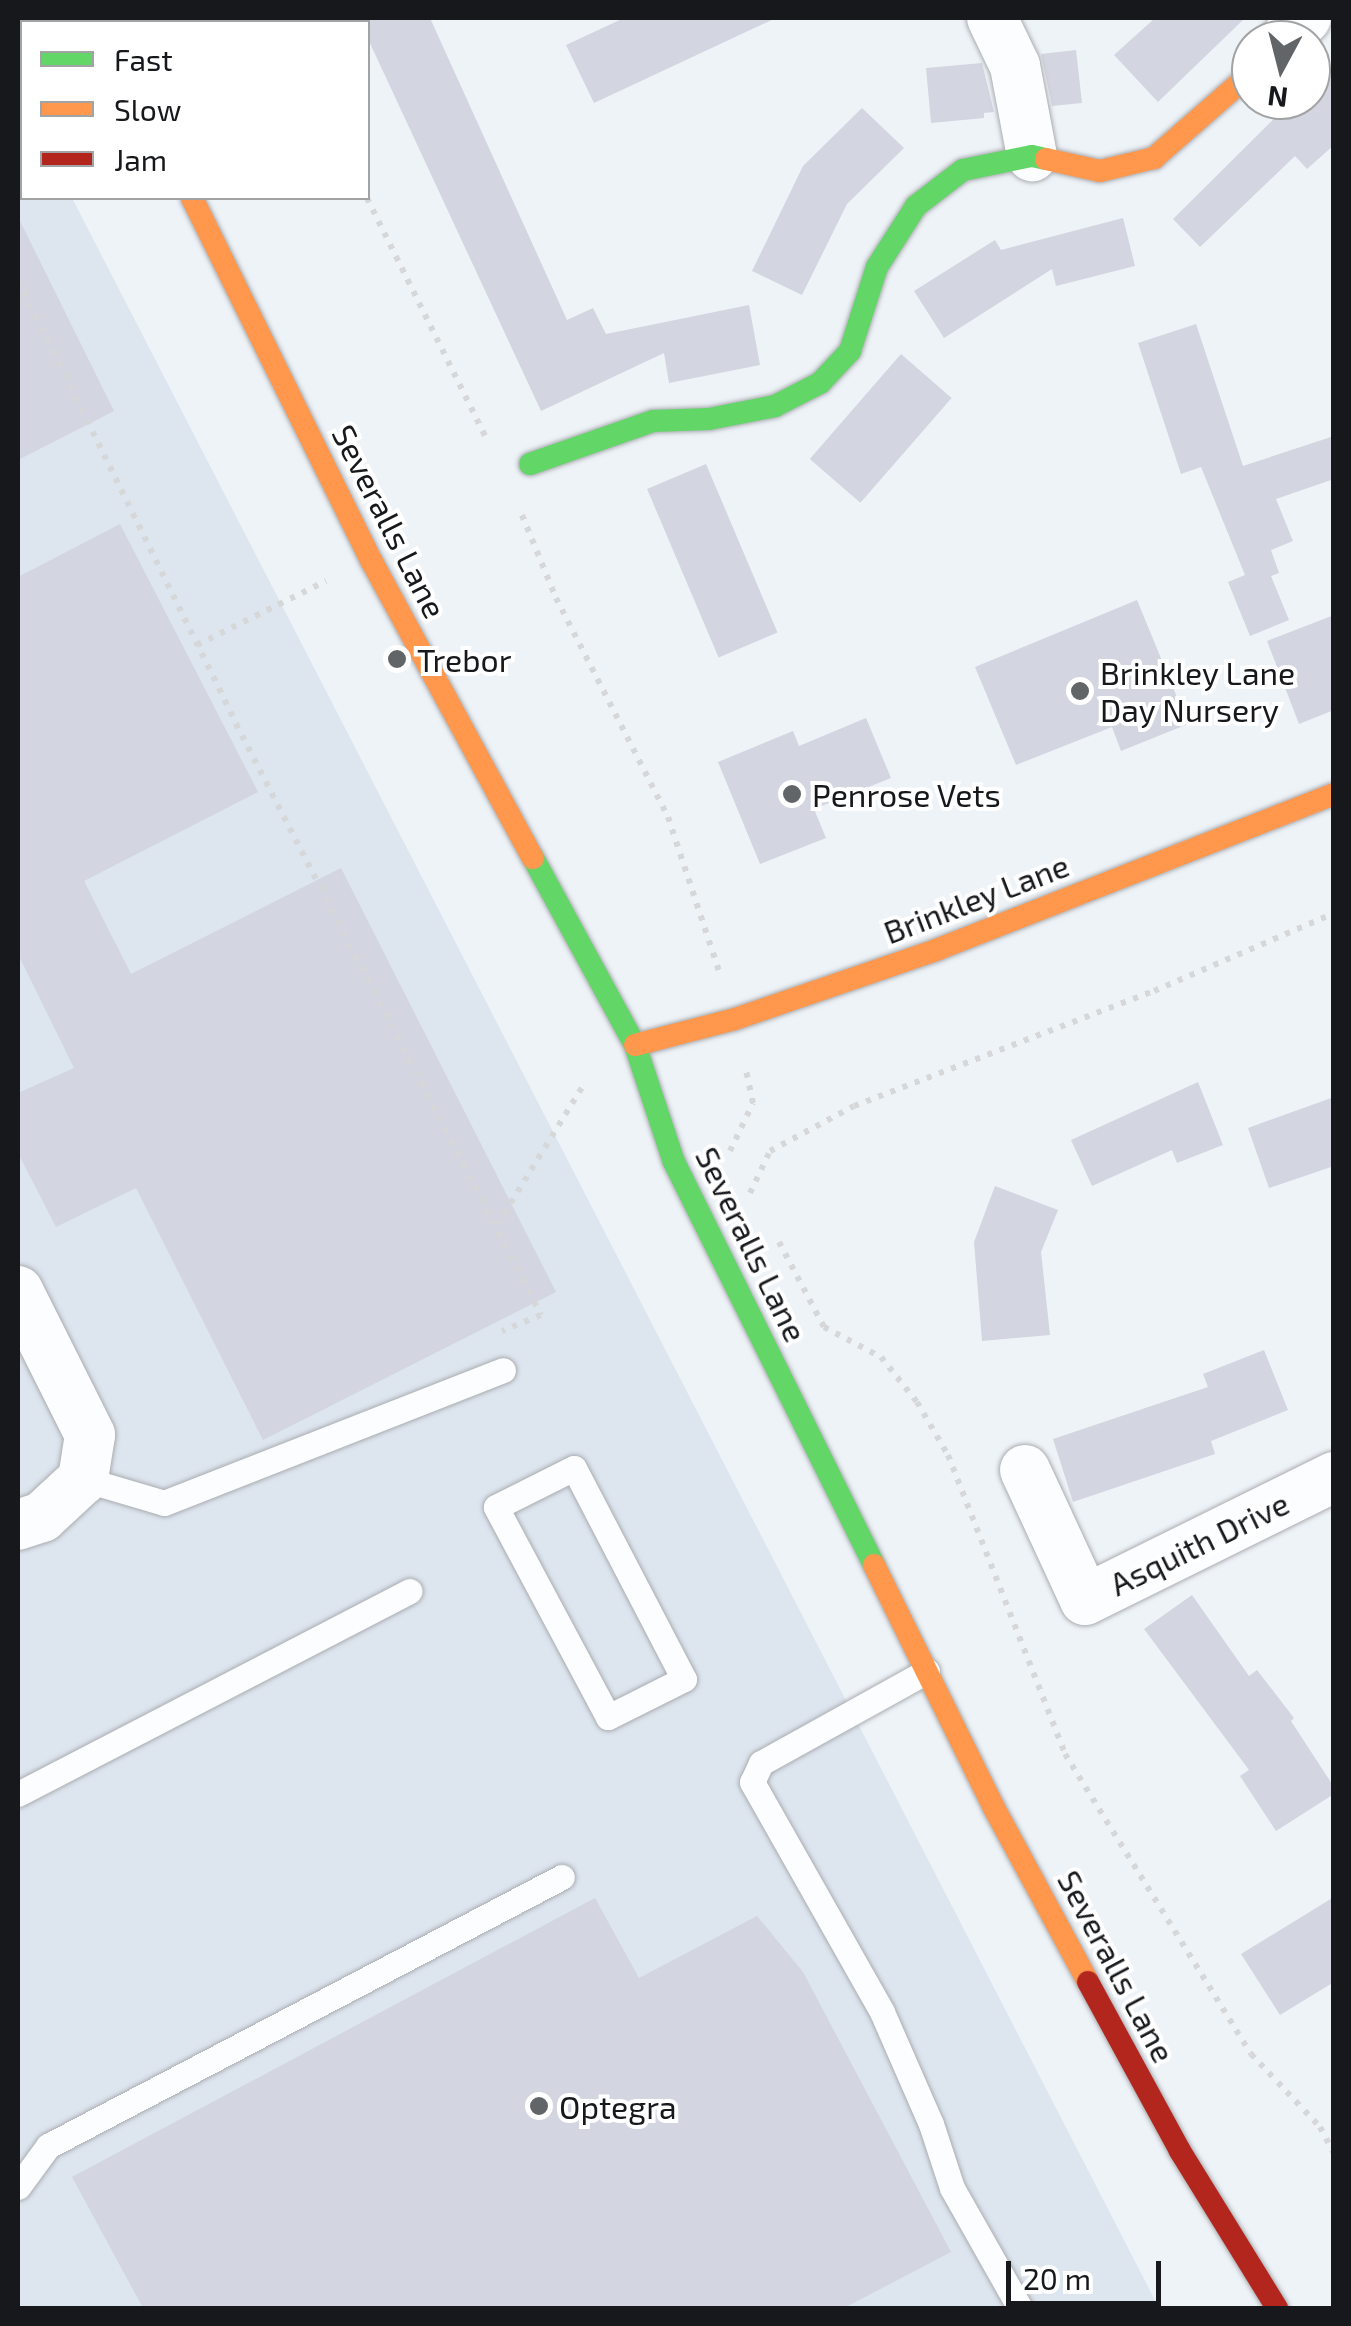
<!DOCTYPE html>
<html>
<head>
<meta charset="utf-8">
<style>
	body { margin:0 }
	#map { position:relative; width:1351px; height:2326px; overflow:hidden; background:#eef3f8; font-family:"Exo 2",sans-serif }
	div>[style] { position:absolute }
	.built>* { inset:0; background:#dde5ef }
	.building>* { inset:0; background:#d3d5e0; transform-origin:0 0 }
	.path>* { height:6px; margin-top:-3px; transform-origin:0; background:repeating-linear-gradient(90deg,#d6d7d9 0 5px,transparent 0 13px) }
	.roads { filter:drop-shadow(0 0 2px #aaadb0) drop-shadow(0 0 2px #aaadb0) }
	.lane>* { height:25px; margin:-12.5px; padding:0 12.5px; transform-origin:12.5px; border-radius:12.5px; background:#fcfdfe }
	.street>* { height:50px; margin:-25px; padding:0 25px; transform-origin:25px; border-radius:25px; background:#fcfdfe }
	.fast>* { height:22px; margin:-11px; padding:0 11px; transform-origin:11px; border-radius:11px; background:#63d668 }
	.slow>* { height:22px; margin:-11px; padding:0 11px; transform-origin:11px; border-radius:11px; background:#ff974d }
	.jam>* { height:22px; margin:-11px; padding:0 11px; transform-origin:11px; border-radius:11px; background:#b3261e }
	.dots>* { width:28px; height:28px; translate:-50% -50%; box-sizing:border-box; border:5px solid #fff; border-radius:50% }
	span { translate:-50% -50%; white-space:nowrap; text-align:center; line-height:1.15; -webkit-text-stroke:8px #fff; paint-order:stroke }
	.street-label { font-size:32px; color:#16181b }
	.poi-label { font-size:32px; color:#16181b }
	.left { translate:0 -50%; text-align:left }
	.frame { position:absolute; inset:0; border:20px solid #16181b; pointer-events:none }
	.legend { position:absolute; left:20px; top:20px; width:350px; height:180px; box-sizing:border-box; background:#fff; border:2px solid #a2a3a4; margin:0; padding:12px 18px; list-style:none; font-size:30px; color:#16181b }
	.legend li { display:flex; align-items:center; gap:20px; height:50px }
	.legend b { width:50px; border:2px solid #a2a3a4 }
	.north { position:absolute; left:1231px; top:20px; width:100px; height:100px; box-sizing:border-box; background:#fff; border:2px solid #a2a3a4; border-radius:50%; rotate:187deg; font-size:28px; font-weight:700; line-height:40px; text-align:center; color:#16181b }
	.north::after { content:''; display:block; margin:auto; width:35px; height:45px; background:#626568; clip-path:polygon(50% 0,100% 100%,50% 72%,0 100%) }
	.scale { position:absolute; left:1006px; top:2261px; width:155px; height:45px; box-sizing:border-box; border:5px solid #16181b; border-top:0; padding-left:12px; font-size:30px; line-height:35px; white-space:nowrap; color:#16181b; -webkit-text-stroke:8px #fff; paint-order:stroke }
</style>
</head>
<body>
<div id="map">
	<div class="built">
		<i style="clip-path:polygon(18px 91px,22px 101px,22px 198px,72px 198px,1159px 2308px,18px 2308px)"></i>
	</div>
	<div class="building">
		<i style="clip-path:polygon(358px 18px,430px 18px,567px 320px,593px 308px,606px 334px,749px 305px,760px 365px,669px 383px,664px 353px,541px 411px,368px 39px,368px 22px)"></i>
		<i style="clip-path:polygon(624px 18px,776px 18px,594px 103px,566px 45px)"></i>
		<i style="clip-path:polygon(1155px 18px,1245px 18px,1158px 102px,1114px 55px)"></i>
		<i style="clip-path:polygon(1076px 50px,1082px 103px,1052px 106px,1041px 54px)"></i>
		<i style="clip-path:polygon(982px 63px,994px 112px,984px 113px,984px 118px,931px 123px,926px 68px)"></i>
		<i style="clip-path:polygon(1334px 63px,1334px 145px,1307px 169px,1295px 156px,1200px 247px,1173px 219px,1293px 100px,1311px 100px,1311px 84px)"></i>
		<i style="clip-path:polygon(862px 108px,904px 148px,847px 204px,802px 295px,752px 271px,803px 166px)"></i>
		<i style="clip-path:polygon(18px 217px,114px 411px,18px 460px)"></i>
		<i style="clip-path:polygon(1123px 218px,1135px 266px,1056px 286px,1052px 269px,944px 338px,914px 291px,995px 240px,1001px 250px)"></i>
		<i style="clip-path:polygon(1196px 324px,1243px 466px,1334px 436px,1334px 479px,1276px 499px,1293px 541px,1271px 550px,1279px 573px,1271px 576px,1289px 620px,1250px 636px,1228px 582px,1245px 575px,1201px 467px,1181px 474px,1138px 343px)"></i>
		<i style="left:901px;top:354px;width:67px;height:139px;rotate:41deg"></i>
		<i style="left:706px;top:464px;width:183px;height:64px;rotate:67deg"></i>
		<i style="clip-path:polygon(120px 524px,258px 792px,84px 881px,131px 974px,341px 868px,556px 1292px,263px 1440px,136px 1188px,56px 1227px,18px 1153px,18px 1093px,74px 1068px,18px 954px,18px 577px)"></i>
		<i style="clip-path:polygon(1137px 600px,1188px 724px,1121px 751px,1112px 727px,1016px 765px,975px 667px)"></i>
		<i style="clip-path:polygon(1334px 615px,1334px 710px,1299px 724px,1267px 641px)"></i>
		<i style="clip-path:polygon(866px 718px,891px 778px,814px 809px,826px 838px,760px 864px,718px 762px,793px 731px,799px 746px)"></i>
		<i style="clip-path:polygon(1198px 1082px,1223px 1145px,1177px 1163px,1172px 1150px,1092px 1186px,1071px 1140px)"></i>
		<i style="clip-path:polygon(1334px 1097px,1334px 1166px,1269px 1188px,1248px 1128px)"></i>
		<i style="clip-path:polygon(995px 1186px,1058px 1210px,1041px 1252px,1050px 1335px,982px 1341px,974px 1242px)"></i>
		<i style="clip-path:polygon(1264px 1350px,1288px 1410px,1211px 1441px,1215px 1454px,1073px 1502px,1053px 1439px,1208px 1387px,1203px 1374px)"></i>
		<i style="clip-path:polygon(1192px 1595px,1249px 1676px,1257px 1670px,1294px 1718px,1291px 1721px,1334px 1787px,1334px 1794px,1276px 1831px,1240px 1776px,1249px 1770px,1144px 1629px)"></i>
		<i style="clip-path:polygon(1334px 1897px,1334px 1982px,1280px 2015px,1241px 1954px)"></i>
		<i style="clip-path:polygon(595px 1898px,639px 1978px,757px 1916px,803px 1972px,951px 2252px,844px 2308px,143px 2308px,72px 2177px)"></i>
	</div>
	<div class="path">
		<i style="left:277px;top:18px;width:4px;rotate:63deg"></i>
		<i style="left:367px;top:198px;width:268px;rotate:63.6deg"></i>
		<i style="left:18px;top:280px;width:495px;rotate:63.8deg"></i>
		<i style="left:236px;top:724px;width:665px;rotate:62.7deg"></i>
		<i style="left:541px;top:1315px;width:42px;rotate:157.7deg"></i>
		<i style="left:522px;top:515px;width:90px;rotate:67.7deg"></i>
		<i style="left:556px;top:598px;width:246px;rotate:62.9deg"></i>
		<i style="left:668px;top:817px;width:162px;rotate:71.7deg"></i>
		<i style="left:197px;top:645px;width:144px;rotate:-26.4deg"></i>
		<i style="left:730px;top:1151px;width:53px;rotate:-64.4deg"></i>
		<i style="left:753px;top:1103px;width:35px;rotate:-102deg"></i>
		<i style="left:750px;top:1193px;width:47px;rotate:-64.5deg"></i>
		<i style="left:770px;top:1151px;width:95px;rotate:-28.2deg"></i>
		<i style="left:854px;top:1106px;width:321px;rotate:-21deg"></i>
		<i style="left:1154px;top:991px;width:196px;rotate:-23.4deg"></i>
		<i style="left:497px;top:1225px;width:166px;rotate:-58.3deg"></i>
		<i style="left:779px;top:1242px;width:96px;rotate:62.1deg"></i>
		<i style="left:824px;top:1327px;width:64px;rotate:27.8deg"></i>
		<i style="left:881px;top:1357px;width:58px;rotate:51.3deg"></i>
		<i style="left:917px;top:1402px;width:61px;rotate:59.7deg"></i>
		<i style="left:948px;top:1455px;width:321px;rotate:68.6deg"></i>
		<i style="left:1065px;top:1754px;width:353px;rotate:58.2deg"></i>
		<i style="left:1251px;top:2054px;width:100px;rotate:46.6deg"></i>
		<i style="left:1320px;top:2127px;width:30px;rotate:62deg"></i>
	</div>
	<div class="roads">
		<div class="lane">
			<i style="left:574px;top:1468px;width:238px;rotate:62.5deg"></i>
			<i style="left:684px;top:1679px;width:85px;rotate:153.4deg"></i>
			<i style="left:608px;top:1717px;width:238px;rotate:-118.1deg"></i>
			<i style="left:496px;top:1507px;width:87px;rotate:-26.6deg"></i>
			<i style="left:83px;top:1479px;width:84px;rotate:16.5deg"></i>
			<i style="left:164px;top:1503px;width:364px;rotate:-21.4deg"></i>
			<i style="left:927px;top:1671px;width:190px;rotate:151deg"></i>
			<i style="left:761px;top:1763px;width:21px;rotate:115deg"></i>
			<i style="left:752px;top:1782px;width:264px;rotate:60.5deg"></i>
			<i style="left:882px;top:2012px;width:122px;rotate:66.4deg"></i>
			<i style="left:931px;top:2124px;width:67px;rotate:71.8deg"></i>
			<i style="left:952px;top:2188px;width:138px;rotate:60.5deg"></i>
			<i style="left:18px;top:1794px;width:441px;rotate:-27.4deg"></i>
			<i style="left:18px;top:2187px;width:51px;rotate:-53.8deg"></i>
			<i style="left:48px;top:2146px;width:580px;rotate:-27.63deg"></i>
		</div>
		<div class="street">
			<i style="left:992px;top:18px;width:53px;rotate:64.4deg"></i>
			<i style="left:1015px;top:66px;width:92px;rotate:79.3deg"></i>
			<i style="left:1284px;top:40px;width:31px;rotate:-45deg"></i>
			<i style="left:18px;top:1291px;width:161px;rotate:63.4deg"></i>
			<i style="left:90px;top:1435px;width:45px;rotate:99deg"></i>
			<i style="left:83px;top:1479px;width:56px;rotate:137.2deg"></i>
			<i style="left:42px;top:1517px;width:25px;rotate:162deg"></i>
			<i style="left:1025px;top:1470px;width:143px;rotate:65.2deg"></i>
			<i style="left:1085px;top:1600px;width:278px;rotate:-26.3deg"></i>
		</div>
		<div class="fast">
			<i style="left:530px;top:464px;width:130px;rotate:-19.3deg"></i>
			<i style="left:653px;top:421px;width:56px;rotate:-2deg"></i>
			<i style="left:709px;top:419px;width:67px;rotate:-11.1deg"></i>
			<i style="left:775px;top:406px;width:51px;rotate:-27.1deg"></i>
			<i style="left:820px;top:383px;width:44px;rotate:-46.8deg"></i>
			<i style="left:850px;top:351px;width:88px;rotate:-72.2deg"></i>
			<i style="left:877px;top:267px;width:72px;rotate:-57.4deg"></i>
			<i style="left:916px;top:206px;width:59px;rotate:-37.5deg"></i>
			<i style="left:963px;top:170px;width:70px;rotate:-11.5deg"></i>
			<i style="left:1032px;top:156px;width:14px;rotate:12deg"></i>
			<i style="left:533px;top:858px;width:213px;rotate:61.4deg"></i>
			<i style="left:635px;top:1045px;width:123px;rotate:71.6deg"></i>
			<i style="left:674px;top:1162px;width:450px;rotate:63.6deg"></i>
		</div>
		<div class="slow">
			<i style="left:1046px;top:159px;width:55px;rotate:12.5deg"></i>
			<i style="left:1100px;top:171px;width:56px;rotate:-13.5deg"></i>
			<i style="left:1154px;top:158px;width:129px;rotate:-41.2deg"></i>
			<i style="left:192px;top:198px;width:406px;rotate:63.7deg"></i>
			<i style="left:372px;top:562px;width:337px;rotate:61.5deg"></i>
			<i style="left:635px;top:1045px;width:103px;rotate:-14.6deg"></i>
			<i style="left:735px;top:1019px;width:213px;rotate:-18.9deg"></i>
			<i style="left:936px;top:950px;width:427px;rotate:-21.4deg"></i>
			<i style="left:874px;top:1565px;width:271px;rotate:63.7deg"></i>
			<i style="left:994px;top:1808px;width:198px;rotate:61.6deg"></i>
		</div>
		<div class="jam">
			<i style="left:102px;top:18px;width:5px;rotate:53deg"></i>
			<i style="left:1088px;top:1982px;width:192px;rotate:61.4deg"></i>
			<i style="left:1180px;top:2151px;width:185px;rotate:58.3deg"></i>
		</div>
	</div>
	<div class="dots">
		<i style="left:397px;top:659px;background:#626568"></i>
		<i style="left:1080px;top:691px;background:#626568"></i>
		<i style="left:792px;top:794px;background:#626568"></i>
		<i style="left:539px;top:2106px;background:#626568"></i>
	</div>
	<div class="street-label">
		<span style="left:390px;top:521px;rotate:63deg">Severalls Lane</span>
		<span style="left:976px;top:898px;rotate:-21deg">Brinkley Lane</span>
		<span style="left:752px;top:1244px;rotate:64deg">Severalls Lane</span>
		<span style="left:1199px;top:1543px;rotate:-26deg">Asquith Drive</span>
		<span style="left:1117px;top:1966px;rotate:62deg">Severalls Lane</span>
	</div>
	<div class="poi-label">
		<span class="left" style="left:417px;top:659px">Trebor</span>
		<span class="left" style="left:1100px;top:691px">Brinkley Lane<br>Day Nursery</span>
		<span class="left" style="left:812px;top:794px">Penrose Vets</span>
		<span class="left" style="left:559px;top:2106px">Optegra</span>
	</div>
	<div class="frame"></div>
	<ul class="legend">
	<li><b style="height:12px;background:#63d668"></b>Fast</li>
	<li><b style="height:12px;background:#ff974d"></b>Slow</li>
	<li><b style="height:12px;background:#b3261e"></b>Jam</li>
	</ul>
	<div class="north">N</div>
	<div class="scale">20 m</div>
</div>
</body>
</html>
